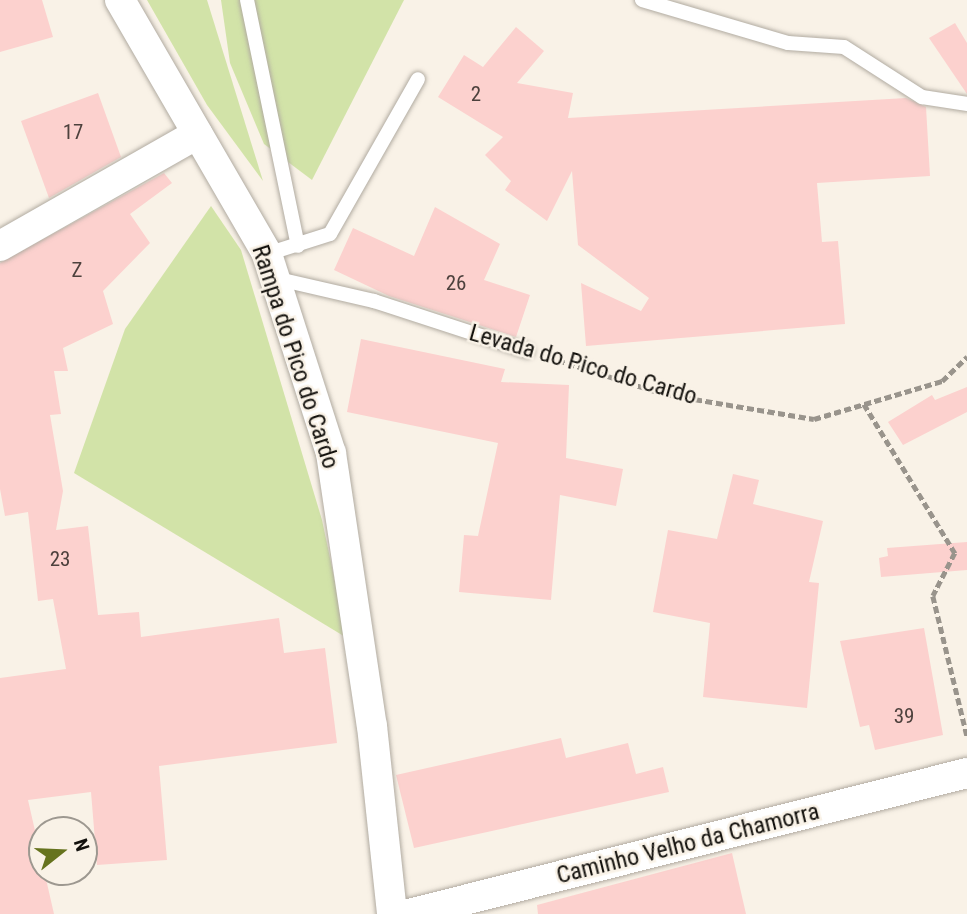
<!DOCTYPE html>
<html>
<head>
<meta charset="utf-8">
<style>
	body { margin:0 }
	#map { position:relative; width:967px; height:914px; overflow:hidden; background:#f9f2e7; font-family:"Roboto Condensed",sans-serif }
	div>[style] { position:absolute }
	.green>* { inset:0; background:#d2e3a8 }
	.building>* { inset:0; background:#fcd1ce }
	.path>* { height:4.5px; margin-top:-2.25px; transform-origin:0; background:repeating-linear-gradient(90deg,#99948c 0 7px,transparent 0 10.5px) }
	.roads { filter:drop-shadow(0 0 2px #b1aba1) drop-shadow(0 0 2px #b1aba1) }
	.service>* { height:14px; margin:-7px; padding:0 7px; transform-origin:7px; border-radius:7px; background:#fff }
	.minor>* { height:30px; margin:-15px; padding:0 15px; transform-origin:15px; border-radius:15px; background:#fff }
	span { translate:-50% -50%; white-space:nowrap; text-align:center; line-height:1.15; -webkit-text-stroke:5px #f9f2e7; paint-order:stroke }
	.number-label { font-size:21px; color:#4d413d }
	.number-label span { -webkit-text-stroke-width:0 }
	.street-label { font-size:24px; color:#13110d }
	.north { position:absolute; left:28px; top:816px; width:70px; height:70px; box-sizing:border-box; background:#f9f2e7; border:2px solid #9d9890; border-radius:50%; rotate:72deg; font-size:19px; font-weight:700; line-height:28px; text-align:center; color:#13110d }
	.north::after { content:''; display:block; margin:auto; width:24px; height:32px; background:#66731e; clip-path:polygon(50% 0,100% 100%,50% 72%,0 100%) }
</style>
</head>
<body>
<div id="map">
	<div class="green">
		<i style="clip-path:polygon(147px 0,207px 0,263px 181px,207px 105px)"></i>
		<i style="clip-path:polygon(221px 0,404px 0,312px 180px,264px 144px,230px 63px)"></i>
		<i style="clip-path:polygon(211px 206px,241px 250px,322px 520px,347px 638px,74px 473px,125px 329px)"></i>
	</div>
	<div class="building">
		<i style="clip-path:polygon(0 0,42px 0,53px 37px,0 52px)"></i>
		<i style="clip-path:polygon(955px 23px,967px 43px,967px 94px,929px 38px)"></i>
		<i style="clip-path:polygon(516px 27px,544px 51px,517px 83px,573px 93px,568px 118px,906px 98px,926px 107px,930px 176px,817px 183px,822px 242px,838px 241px,845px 324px,586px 346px,581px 283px,641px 311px,649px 298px,578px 245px,572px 171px,547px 221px,505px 190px,511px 181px,485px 155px,503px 137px,438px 97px,464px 55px,483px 67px)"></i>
		<i style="clip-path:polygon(98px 93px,121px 157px,49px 198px,21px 121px)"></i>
		<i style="clip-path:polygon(164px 173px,172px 183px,130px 214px,150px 243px,103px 291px,113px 324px,63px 348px,68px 371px,54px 371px,61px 414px,50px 415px,63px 491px,56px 530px,88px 526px,98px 615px,139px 612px,141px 637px,279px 618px,284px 653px,325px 648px,337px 743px,159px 766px,167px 860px,97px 865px,91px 792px,28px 800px,54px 914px,0 914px,0 678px,66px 669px,53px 599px,38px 601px,28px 512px,5px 516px,0 489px,0 263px)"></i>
		<i style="clip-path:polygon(435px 207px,500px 244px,484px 280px,530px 295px,516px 337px,389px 296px,334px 270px,353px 228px,414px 256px)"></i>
		<i style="clip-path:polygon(361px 339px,505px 369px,501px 382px,569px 385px,566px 458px,623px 469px,616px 506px,560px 495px,551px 600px,459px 592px,464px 535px,478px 536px,498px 443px,347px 412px)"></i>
		<i style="clip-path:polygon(967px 387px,967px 412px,903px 445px,888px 422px,932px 395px,935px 400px)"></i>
		<i style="clip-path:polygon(733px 474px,759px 480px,753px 504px,823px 521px,809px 582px,819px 583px,807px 708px,703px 697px,710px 623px,653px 612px,668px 530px,717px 539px)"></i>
		<i style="clip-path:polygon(967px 542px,967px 570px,881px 577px,879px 558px,888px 556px,887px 548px)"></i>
		<i style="clip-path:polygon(924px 628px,943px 735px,875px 750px,869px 725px,860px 727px,840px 641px)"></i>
		<i style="clip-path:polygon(561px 738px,566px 758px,628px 743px,636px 774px,663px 767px,669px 792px,414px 848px,396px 775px)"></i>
		<i style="clip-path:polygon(732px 853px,746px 914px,538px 914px,537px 905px)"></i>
	</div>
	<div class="path">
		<i style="left:548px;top:357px;width:122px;rotate:17.7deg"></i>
		<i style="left:664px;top:394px;width:152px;rotate:9.5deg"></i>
		<i style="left:814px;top:419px;width:134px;rotate:-16.5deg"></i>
		<i style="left:942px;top:381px;width:35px;rotate:-44deg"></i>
		<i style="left:864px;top:404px;width:175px;rotate:58.6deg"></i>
		<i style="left:955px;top:553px;width:48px;rotate:117.1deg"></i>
		<i style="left:933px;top:596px;width:144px;rotate:76.3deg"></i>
	</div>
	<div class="roads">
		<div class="service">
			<i style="left:247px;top:0;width:251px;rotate:78.3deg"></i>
			<i style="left:642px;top:0;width:152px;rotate:16.4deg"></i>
			<i style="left:788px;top:43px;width:56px;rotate:4.1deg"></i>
			<i style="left:844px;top:47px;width:93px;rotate:32.7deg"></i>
			<i style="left:922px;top:97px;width:46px;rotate:8.8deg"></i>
			<i style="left:267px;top:254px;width:66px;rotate:-17.6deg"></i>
			<i style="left:330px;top:234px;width:178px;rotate:-60.4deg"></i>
			<i style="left:274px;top:278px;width:103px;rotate:13deg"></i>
			<i style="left:374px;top:301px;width:161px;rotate:18.1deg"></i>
		</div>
		<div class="minor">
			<i style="left:120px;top:0;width:293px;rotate:59.9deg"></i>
			<i style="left:267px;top:254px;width:209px;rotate:72.2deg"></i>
			<i style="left:331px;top:453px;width:276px;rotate:81.5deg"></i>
			<i style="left:372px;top:726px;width:189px;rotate:83.9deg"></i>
			<i style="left:0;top:246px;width:227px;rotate:-29.6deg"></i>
			<i style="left:409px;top:914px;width:576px;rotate:-14.18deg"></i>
		</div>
	</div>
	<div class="number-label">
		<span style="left:476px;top:94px">2</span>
		<span style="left:73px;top:132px">17</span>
		<span style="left:77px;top:270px">Z</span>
		<span style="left:456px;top:283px">26</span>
		<span style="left:60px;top:559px">23</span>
		<span style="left:904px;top:716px">39</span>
	</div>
	<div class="street-label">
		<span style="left:295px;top:357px;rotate:72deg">Rampa do Pico do Cardo</span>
		<span style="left:583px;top:365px;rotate:16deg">Levada do Pico do Cardo</span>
		<span style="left:688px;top:844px;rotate:-14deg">Caminho Velho da Chamorra</span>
	</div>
	<div class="north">N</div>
</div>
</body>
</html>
